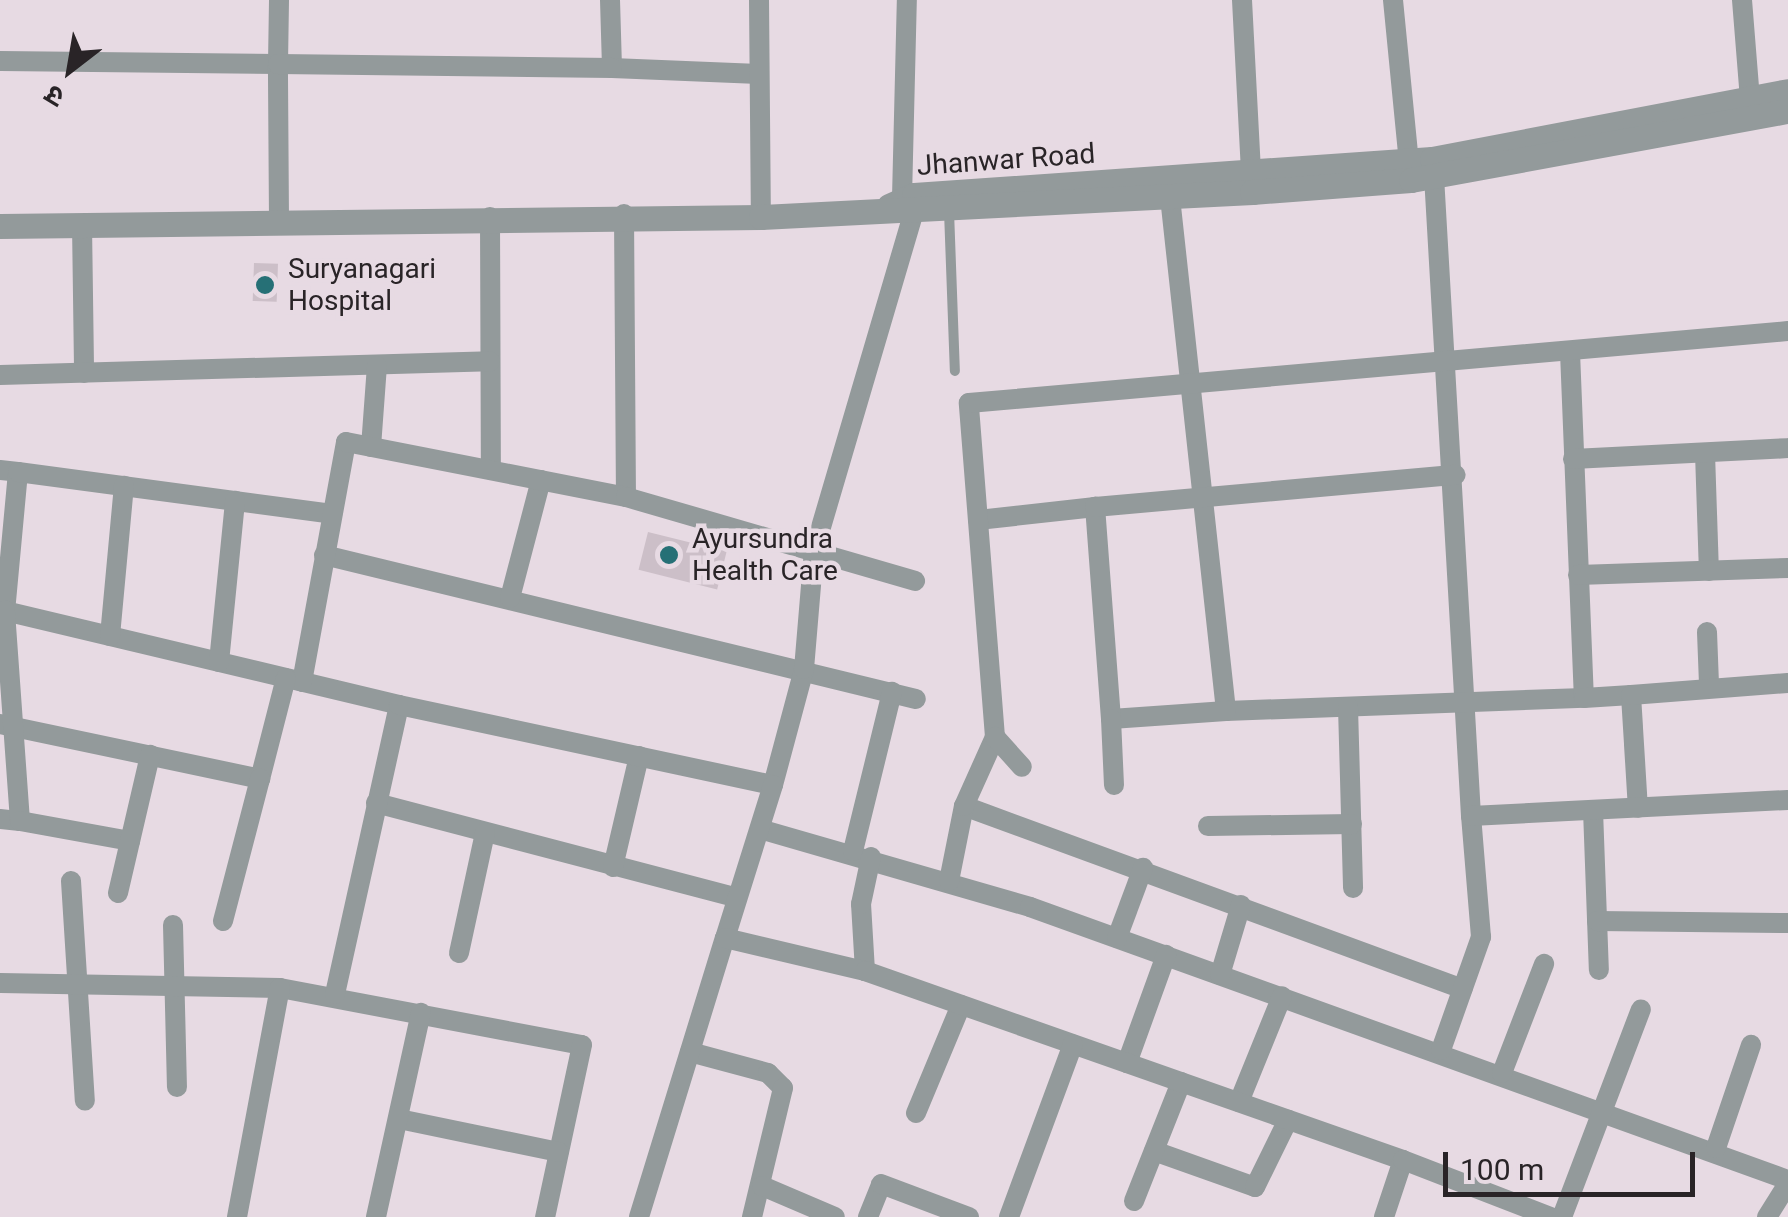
<!DOCTYPE html>
<html>
<head>
<meta charset="utf-8">
<style>
	body { margin:0 }
	#map { position:relative; width:1788px; height:1217px; overflow:hidden; background:#e7dae3; font-family:Roboto,"Noto Sans Devanagari",sans-serif }
	div>[style] { position:absolute }
	.building>* { inset:0; background:#ccbfc8; transform-origin:0 0 }
	.service>* { height:10px; margin:-5px; padding:0 5px; transform-origin:5px; border-radius:5px; background:#939a9b }
	.minor>* { height:20px; margin:-10px; padding:0 10px; transform-origin:10px; border-radius:10px; background:#939a9b }
	.tertiary>* { height:25px; margin:-12.5px; padding:0 12.5px; transform-origin:12.5px; border-radius:12.5px; background:#939a9b }
	.dots>* { width:28px; height:28px; translate:-50% -50%; box-sizing:border-box; border:5px solid #e7dae3; border-radius:50% }
	span { translate:-50% -50%; white-space:nowrap; text-align:center; line-height:1.15; -webkit-text-stroke:9px #e7dae3; paint-order:stroke }
	.street-label { font-size:28px; color:#292427 }
	.poi-label { font-size:28px; color:#292427 }
	.left { translate:0 -50%; text-align:left }
	.north { position:absolute; left:20px; top:20px; width:100px; height:100px; -webkit-text-stroke:8px #e7dae3; paint-order:stroke; rotate:211deg; font-size:28px; font-weight:700; line-height:40px; text-align:center; color:#292427 }
	.north::after { content:''; display:block; margin:auto; width:35px; height:45px; background:#292427; clip-path:polygon(50% 0,100% 100%,50% 72%,0 100%) }
	.scale { position:absolute; left:1443px; top:1152px; width:252px; height:45px; box-sizing:border-box; border:5px solid #292427; border-top:0; padding-left:12px; font-size:30px; line-height:35px; white-space:nowrap; color:#292427; -webkit-text-stroke:8px #e7dae3; paint-order:stroke }
</style>
</head>
<body>
<div id="map">
	<div class="building">
		<i style="left:254px;top:263px;width:24px;height:38px;rotate:2deg"></i>
		<i style="left:648px;top:532px;width:81px;height:39px;rotate:14deg"></i>
	</div>
	<div class="service">
		<i style="left:949px;top:211px;width:160px;rotate:87.9deg"></i>
	</div>
	<div class="minor">
		<i style="left:610px;top:0;width:68px;rotate:88.3deg"></i>
		<i style="left:612px;top:68px;width:147px;rotate:2.3deg"></i>
		<i style="left:759px;top:0;width:217px;rotate:89.5deg"></i>
		<i style="left:1242px;top:0;width:174px;rotate:87deg"></i>
		<i style="left:1393px;top:0;width:173px;rotate:84.4deg"></i>
		<i style="left:1742px;top:0;width:99px;rotate:85.4deg"></i>
		<i style="left:0;top:61px;width:278px;rotate:0.6deg"></i>
		<i style="left:278px;top:64px;width:64px;rotate:-89.1deg"></i>
		<i style="left:1434px;top:176px;width:641px;rotate:86.69deg"></i>
		<i style="left:1170px;top:197px;width:517px;rotate:83.78deg"></i>
		<i style="left:1226px;top:711px;width:358px;rotate:-2.1deg"></i>
		<i style="left:902px;top:198px;width:198px;rotate:-88.6deg"></i>
		<i style="left:624px;top:214px;width:283px;rotate:89.6deg"></i>
		<i style="left:490px;top:217px;width:253px;rotate:89.8deg"></i>
		<i style="left:279px;top:221px;width:157px;rotate:-90.4deg"></i>
		<i style="left:278px;top:64px;width:334px;rotate:0.7deg"></i>
		<i style="left:82px;top:224px;width:149px;rotate:89.2deg"></i>
		<i style="left:1570px;top:352px;width:346px;rotate:87.7deg"></i>
		<i style="left:1584px;top:698px;width:47px;rotate:-3.7deg"></i>
		<i style="left:1631px;top:695px;width:113px;rotate:86.5deg"></i>
		<i style="left:0;top:375px;width:490px;rotate:-1.6deg"></i>
		<i style="left:371px;top:447px;width:81px;rotate:-85.8deg"></i>
		<i style="left:1705px;top:453px;width:118px;rotate:88.1deg"></i>
		<i style="left:1573px;top:459px;width:215px;rotate:-2.9deg"></i>
		<i style="left:0;top:470px;width:18px;rotate:6deg"></i>
		<i style="left:18px;top:472px;width:140px;rotate:95.3deg"></i>
		<i style="left:5px;top:611px;width:405px;rotate:13.4deg"></i>
		<i style="left:18px;top:472px;width:317px;rotate:7.6deg"></i>
		<i style="left:978px;top:520px;width:118px;rotate:-6.3deg"></i>
		<i style="left:324px;top:555px;width:609px;rotate:13.67deg"></i>
		<i style="left:1578px;top:575px;width:210px;rotate:-1.9deg"></i>
		<i style="left:510px;top:598px;width:122px;rotate:-75.3deg"></i>
		<i style="left:1707px;top:632px;width:52px;rotate:87.8deg"></i>
		<i style="left:110px;top:636px;width:151px;rotate:-84.7deg"></i>
		<i style="left:219px;top:662px;width:162px;rotate:-84.3deg"></i>
		<i style="left:302px;top:682px;width:244px;rotate:-79.6deg"></i>
		<i style="left:346px;top:442px;width:285px;rotate:11.1deg"></i>
		<i style="left:626px;top:497px;width:301px;rotate:16.2deg"></i>
		<i style="left:1631px;top:695px;width:157px;rotate:-4.4deg"></i>
		<i style="left:1348px;top:707px;width:181px;rotate:88.4deg"></i>
		<i style="left:1226px;top:711px;width:115px;rotate:176deg"></i>
		<i style="left:1111px;top:719px;width:213px;rotate:-94.3deg"></i>
		<i style="left:1095px;top:507px;width:362px;rotate:-5.1deg"></i>
		<i style="left:1111px;top:719px;width:66px;rotate:87.4deg"></i>
		<i style="left:0;top:724px;width:266px;rotate:11.9deg"></i>
		<i style="left:260px;top:779px;width:104px;rotate:-75.6deg"></i>
		<i style="left:995px;top:737px;width:335px;rotate:-94.5deg"></i>
		<i style="left:969px;top:403px;width:822px;rotate:-5.02deg"></i>
		<i style="left:773px;top:785px;width:120px;rotate:-75deg"></i>
		<i style="left:804px;top:669px;width:118px;rotate:-85.2deg"></i>
		<i style="left:814px;top:551px;width:353px;rotate:-73.6deg"></i>
		<i style="left:376px;top:803px;width:373px;rotate:14.7deg"></i>
		<i style="left:964px;top:806px;width:531px;rotate:20.14deg"></i>
		<i style="left:1593px;top:810px;width:160px;rotate:87.9deg"></i>
		<i style="left:0;top:819px;width:20px;rotate:6deg"></i>
		<i style="left:20px;top:821px;width:211px;rotate:-94.1deg"></i>
		<i style="left:20px;top:821px;width:112px;rotate:10.3deg"></i>
		<i style="left:1208px;top:826px;width:144px;rotate:-0.8deg"></i>
		<i style="left:760px;top:829px;width:281px;rotate:16.1deg"></i>
		<i style="left:1030px;top:907px;width:806px;rotate:19.81deg"></i>
		<i style="left:853px;top:851px;width:164px;rotate:-76.2deg"></i>
		<i style="left:613px;top:867px;width:114px;rotate:-76.8deg"></i>
		<i style="left:71px;top:881px;width:220px;rotate:86.4deg"></i>
		<i style="left:949px;top:881px;width:76px;rotate:-78.7deg"></i>
		<i style="left:964px;top:806px;width:76px;rotate:-65.8deg"></i>
		<i style="left:995px;top:737px;width:40px;rotate:48deg"></i>
		<i style="left:118px;top:893px;width:142px;rotate:-76.9deg"></i>
		<i style="left:223px;top:921px;width:147px;rotate:-75.4deg"></i>
		<i style="left:1597px;top:921px;width:191px;rotate:0.6deg"></i>
		<i style="left:173px;top:925px;width:162px;rotate:88.6deg"></i>
		<i style="left:1117px;top:938px;width:75px;rotate:-69.6deg"></i>
		<i style="left:459px;top:953px;width:123px;rotate:-77.8deg"></i>
		<i style="left:865px;top:971px;width:67px;rotate:-93.4deg"></i>
		<i style="left:861px;top:904px;width:48px;rotate:-78deg"></i>
		<i style="left:1220px;top:975px;width:73px;rotate:-73.3deg"></i>
		<i style="left:0;top:983px;width:280px;rotate:1deg"></i>
		<i style="left:280px;top:988px;width:307px;rotate:10.7deg"></i>
		<i style="left:582px;top:1045px;width:176px;rotate:102.1deg"></i>
		<i style="left:335px;top:994px;width:296px;rotate:-77.5deg"></i>
		<i style="left:399px;top:705px;width:382px;rotate:12.1deg"></i>
		<i style="left:773px;top:785px;width:160px;rotate:107.4deg"></i>
		<i style="left:1441px;top:1050px;width:120px;rotate:-70.5deg"></i>
		<i style="left:1481px;top:937px;width:121px;rotate:-94.7deg"></i>
		<i style="left:1471px;top:816px;width:317px;rotate:-2.9deg"></i>
		<i style="left:690px;top:1052px;width:81px;rotate:15.1deg"></i>
		<i style="left:768px;top:1073px;width:21px;rotate:45deg"></i>
		<i style="left:783px;top:1088px;width:133px;rotate:103.5deg"></i>
		<i style="left:1127px;top:1063px;width:115px;rotate:-70.1deg"></i>
		<i style="left:1502px;top:1073px;width:117px;rotate:-68.9deg"></i>
		<i style="left:1239px;top:1102px;width:114px;rotate:-67.9deg"></i>
		<i style="left:916px;top:1113px;width:117px;rotate:-67.4deg"></i>
		<i style="left:399px;top:1119px;width:163px;rotate:11.7deg"></i>
		<i style="left:1716px;top:1148px;width:109px;rotate:-71.2deg"></i>
		<i style="left:1154px;top:1151px;width:107px;rotate:19.6deg"></i>
		<i style="left:1255px;top:1187px;width:75px;rotate:-63.8deg"></i>
		<i style="left:762px;top:1186px;width:79px;rotate:23deg"></i>
		<i style="left:1134px;top:1201px;width:128px;rotate:-68.4deg"></i>
		<i style="left:237px;top:1217px;width:233px;rotate:-79.4deg"></i>
		<i style="left:376px;top:1217px;width:209px;rotate:-77.6deg"></i>
		<i style="left:639px;top:1217px;width:292px;rotate:-72.9deg"></i>
		<i style="left:725px;top:938px;width:144px;rotate:13.3deg"></i>
		<i style="left:865px;top:971px;width:570px;rotate:19.36deg"></i>
		<i style="left:868px;top:1217px;width:35px;rotate:-68deg"></i>
		<i style="left:881px;top:1184px;width:94px;rotate:20.6deg"></i>
		<i style="left:1009px;top:1217px;width:184px;rotate:-69.7deg"></i>
		<i style="left:1384px;top:1217px;width:60px;rotate:-71.6deg"></i>
		<i style="left:1403px;top:1160px;width:159px;rotate:21.1deg"></i>
		<i style="left:1562px;top:1217px;width:222px;rotate:-69.2deg"></i>
		<i style="left:1767px;top:1217px;width:39px;rotate:-58deg"></i>
	</div>
	<div class="tertiary">
		<i style="left:889px;top:206px;width:27px;rotate:-24deg"></i>
		<i style="left:914px;top:195px;width:519px;rotate:-3.98deg"></i>
		<i style="left:1432px;top:159px;width:362px;rotate:-10.8deg"></i>
		<i style="left:0;top:226px;width:761px;rotate:-0.68deg"></i>
		<i style="left:761px;top:217px;width:492px;rotate:-2.9deg"></i>
		<i style="left:1252px;top:192px;width:159px;rotate:-4.3deg"></i>
		<i style="left:1411px;top:180px;width:383px;rotate:-10.4deg"></i>
	</div>
	<div class="dots">
		<i style="left:265px;top:285px;background:#267076"></i>
		<i style="left:669px;top:555px;background:#267076"></i>
	</div>
	<div class="street-label">
		<span style="left:1006px;top:160px;rotate:-4deg">Jhanwar Road</span>
	</div>
	<div class="poi-label">
		<span class="left" style="left:288px;top:285px">Suryanagari<br>Hospital</span>
		<span class="left" style="left:692px;top:555px">Ayursundra<br>Health Care</span>
	</div>
	<div class="north">उ</div>
	<div class="scale">100 m</div>
</div>
</body>
</html>
